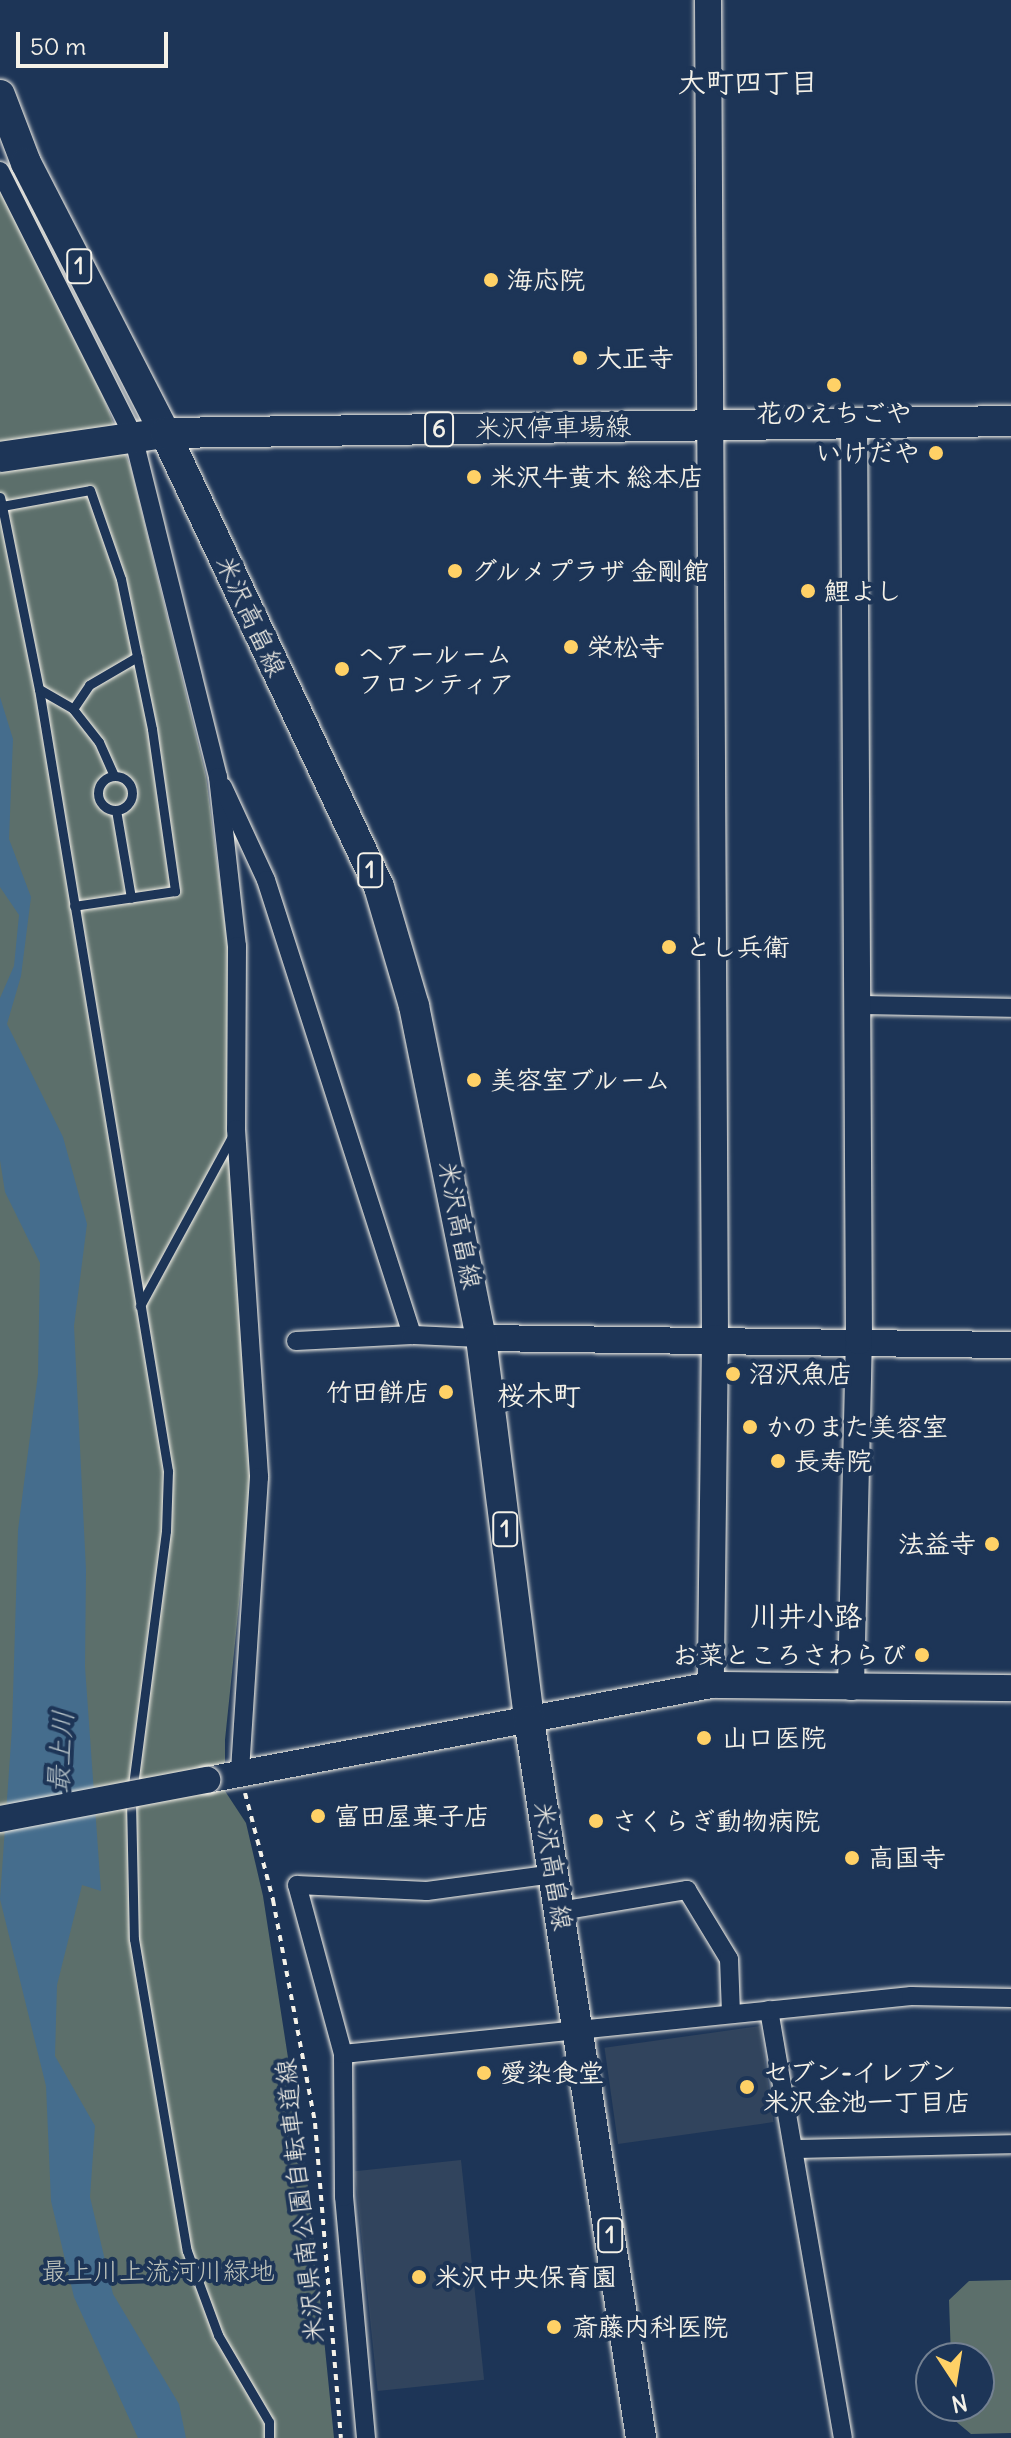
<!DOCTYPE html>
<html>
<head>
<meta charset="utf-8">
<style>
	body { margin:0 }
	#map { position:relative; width:1011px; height:2438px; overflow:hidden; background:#1d3557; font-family:Delius,"Klee One",sans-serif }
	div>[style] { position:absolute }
	.built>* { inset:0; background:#31445d; transform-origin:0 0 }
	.green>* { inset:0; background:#5c6f6b }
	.water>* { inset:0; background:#456d8d }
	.path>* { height:4px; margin-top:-2px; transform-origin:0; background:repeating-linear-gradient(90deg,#f4f1e8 0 6px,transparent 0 12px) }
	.roads { filter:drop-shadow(0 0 2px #f4f1e8) drop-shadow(0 0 2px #f4f1e8) }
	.lane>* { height:9px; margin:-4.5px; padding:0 4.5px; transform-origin:4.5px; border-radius:4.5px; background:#1d3557 }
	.lane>.ring { margin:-4.5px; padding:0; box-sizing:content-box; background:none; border:9px solid #1d3557; border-radius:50% }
	.street>* { height:18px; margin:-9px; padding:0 9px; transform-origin:9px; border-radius:9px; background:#1d3557 }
	.secondary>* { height:26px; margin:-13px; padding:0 13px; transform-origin:13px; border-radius:13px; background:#1d3557 }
	.primary>* { height:30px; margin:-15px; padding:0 15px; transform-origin:15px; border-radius:15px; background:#1d3557 }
	.bridges { filter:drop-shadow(0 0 2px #f4f1e8) drop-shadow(0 0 2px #f4f1e8) }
	.secondary-bridge>* { height:26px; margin:-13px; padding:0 13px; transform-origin:13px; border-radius:13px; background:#1d3557 }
	.dots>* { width:22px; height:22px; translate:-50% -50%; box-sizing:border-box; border:4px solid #1d3557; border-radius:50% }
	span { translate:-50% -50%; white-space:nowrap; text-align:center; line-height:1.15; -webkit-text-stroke:8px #1d3557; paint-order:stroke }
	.shield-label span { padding:2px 6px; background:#1d3557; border:2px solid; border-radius:6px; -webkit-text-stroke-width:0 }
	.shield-label { font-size:24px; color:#f4f1e8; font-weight:700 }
	.poi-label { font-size:26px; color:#f4f1e8; font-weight:700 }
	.left { translate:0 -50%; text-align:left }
	.right { translate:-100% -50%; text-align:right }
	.street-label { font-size:26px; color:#f4f1e8 }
	.park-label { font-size:26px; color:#bfc4bc }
	.neighbourhood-label { font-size:28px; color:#f4f1e8; font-weight:700 }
	.water-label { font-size:28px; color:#b7c3c8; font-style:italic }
	.north { position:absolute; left:915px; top:2342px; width:80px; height:80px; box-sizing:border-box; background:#1d3557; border:2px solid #738091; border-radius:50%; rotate:168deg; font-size:22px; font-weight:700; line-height:32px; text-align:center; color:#f4f1e8 }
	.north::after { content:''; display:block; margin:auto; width:28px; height:36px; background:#ffd166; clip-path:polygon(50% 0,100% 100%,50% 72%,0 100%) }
	.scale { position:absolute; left:16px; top:32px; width:152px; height:36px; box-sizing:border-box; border:4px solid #f4f1e8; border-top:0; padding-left:10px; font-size:24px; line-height:28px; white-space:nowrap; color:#f4f1e8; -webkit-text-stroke:6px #1d3557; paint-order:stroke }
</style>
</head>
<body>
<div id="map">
	<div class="built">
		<i style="left:760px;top:2026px;width:97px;height:157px;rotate:82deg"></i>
		<i style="left:461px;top:2160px;width:221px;height:107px;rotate:84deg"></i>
	</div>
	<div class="green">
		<i style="clip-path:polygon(0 187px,96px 378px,131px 468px,206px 776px,228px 946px,230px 1150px,253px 1469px,225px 1740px,225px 1791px,246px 1823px,263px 1896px,310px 2200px,334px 2438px,0 2438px)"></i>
		<i style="clip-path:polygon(1011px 2280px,1011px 2433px,971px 2434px,953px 2419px,953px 2406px,979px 2406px,979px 2358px,951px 2358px,949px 2300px,969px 2281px)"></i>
	</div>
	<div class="water">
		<i style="clip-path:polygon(0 697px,13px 739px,9px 839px,31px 897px,21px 976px,7px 1024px,63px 1137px,87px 1224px,74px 1326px,86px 1570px,85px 1667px,101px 1891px,82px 1885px,57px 1985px,55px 2056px,95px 2126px,90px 2197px,113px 2294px,179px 2404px,186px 2438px,138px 2438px,74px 2297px,51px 2201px,46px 2086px,0 1899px,12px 1728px,18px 1530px,38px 1374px,40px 1263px,5px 1192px,0 1160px,0 998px,14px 966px,19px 915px,0 887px)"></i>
	</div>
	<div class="path">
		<i style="left:245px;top:1793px;width:111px;rotate:75.3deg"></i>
		<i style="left:273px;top:1900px;width:227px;rotate:79.3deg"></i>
		<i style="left:315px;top:2123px;width:316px;rotate:85.3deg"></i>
	</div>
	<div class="roads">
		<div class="lane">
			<i style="left:0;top:497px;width:9px;rotate:77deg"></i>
			<i style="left:2px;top:506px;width:89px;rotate:-10.3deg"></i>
			<i style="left:90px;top:490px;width:94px;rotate:70.8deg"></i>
			<i style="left:121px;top:579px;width:153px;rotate:78.3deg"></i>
			<i style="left:152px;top:729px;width:164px;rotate:81.9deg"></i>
			<i style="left:175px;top:891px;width:102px;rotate:171.6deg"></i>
			<i style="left:2px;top:506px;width:187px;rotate:78.6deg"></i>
			<i style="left:39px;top:689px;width:793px;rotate:80.63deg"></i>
			<i style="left:168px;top:1471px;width:60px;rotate:91.9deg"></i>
			<i style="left:166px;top:1531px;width:272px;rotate:97.4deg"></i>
			<i style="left:131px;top:1801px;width:138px;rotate:88.8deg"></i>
			<i style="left:134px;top:1939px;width:316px;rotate:80.4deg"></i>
			<i style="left:187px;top:2251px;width:90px;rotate:69.7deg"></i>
			<i style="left:218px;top:2335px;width:101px;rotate:59.6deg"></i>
			<i style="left:269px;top:2422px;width:16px;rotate:90deg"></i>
			<i style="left:39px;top:689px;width:39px;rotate:30deg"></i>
			<i style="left:73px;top:709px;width:42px;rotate:51.8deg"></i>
			<i style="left:99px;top:742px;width:37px;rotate:66deg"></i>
			<i style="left:73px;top:709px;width:29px;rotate:-56deg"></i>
			<i style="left:89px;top:685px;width:56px;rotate:-30.3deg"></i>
			<i class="ring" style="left:98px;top:776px;width:25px;height:25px"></i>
			<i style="left:116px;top:810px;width:89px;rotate:80.3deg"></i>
			<i style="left:140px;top:1306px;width:197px;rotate:-61.5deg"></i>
		</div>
		<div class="street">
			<i style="left:0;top:171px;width:297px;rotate:63.3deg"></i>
			<i style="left:133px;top:436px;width:351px;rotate:76deg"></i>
			<i style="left:218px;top:777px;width:170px;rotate:83.6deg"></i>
			<i style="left:237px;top:946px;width:183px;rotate:90.3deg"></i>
			<i style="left:236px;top:1129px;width:349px;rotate:86.2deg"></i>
			<i style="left:259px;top:1477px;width:298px;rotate:93.7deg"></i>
			<i style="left:223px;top:787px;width:102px;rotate:65.2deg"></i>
			<i style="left:266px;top:880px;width:478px;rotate:72.2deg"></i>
			<i style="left:858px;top:1005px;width:153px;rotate:1.1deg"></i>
			<i style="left:296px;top:1341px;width:116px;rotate:-3deg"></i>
			<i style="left:412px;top:1335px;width:69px;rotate:2.5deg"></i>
			<i style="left:560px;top:1911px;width:129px;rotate:-9.4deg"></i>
			<i style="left:687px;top:1890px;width:81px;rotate:58.7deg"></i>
			<i style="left:729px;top:1959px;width:55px;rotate:87.9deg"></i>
			<i style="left:769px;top:2010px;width:434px;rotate:80.2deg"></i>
			<i style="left:343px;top:2054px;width:175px;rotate:-105.2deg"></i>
			<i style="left:297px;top:1885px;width:130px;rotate:2.6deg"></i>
			<i style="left:427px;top:1891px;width:129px;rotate:-7.6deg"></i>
			<i style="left:795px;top:2149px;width:216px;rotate:-1.3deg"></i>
			<i style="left:366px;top:2438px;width:242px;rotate:-95.2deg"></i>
			<i style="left:344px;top:2197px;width:143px;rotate:-90.4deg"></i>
			<i style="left:343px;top:2054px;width:571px;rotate:-5.83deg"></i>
			<i style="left:911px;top:1996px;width:100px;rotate:1.1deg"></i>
		</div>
		<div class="secondary">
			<i style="left:708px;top:0;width:1338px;rotate:89.7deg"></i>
			<i style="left:715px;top:1338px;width:347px;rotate:90.7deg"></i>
			<i style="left:481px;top:1338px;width:530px;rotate:0.76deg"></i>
			<i style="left:851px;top:1687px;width:346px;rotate:-88.7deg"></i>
			<i style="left:859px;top:1341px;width:919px;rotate:-90.31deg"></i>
			<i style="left:207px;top:1780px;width:513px;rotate:-10.67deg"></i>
			<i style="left:711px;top:1685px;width:300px;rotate:0.6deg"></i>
		</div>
		<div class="primary">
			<i style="left:0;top:95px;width:73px;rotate:69.1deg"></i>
			<i style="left:26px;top:163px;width:304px;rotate:62.8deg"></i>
			<i style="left:165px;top:433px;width:502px;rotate:64.76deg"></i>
			<i style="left:379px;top:887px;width:124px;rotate:73.6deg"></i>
			<i style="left:414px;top:1006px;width:339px;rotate:78.6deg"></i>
			<i style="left:481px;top:1338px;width:385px;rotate:82.8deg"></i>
			<i style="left:529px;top:1720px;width:727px;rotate:81.13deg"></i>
			<i style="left:0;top:457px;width:167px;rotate:-8.3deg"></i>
			<i style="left:165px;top:433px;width:846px;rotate:-0.81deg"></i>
		</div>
	</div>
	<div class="bridges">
		<div class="secondary-bridge">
			<i style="left:0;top:1819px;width:211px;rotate:-10.7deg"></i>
		</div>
	</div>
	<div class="dots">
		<i style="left:491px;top:280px;background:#ffd166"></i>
		<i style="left:580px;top:358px;background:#ffd166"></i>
		<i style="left:834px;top:385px;background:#ffd166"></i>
		<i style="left:936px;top:453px;background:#ffd166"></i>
		<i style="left:474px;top:477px;background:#ffd166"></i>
		<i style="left:455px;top:571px;background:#ffd166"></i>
		<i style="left:808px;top:591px;background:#ffd166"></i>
		<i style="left:571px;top:647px;background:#ffd166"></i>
		<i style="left:342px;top:669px;background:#ffd166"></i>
		<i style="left:669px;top:947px;background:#ffd166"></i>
		<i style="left:474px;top:1080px;background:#ffd166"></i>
		<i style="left:733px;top:1374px;background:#ffd166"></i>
		<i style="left:446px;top:1392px;background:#ffd166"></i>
		<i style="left:750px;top:1427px;background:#ffd166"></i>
		<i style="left:778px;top:1461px;background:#ffd166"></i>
		<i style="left:992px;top:1544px;background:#ffd166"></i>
		<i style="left:922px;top:1655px;background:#ffd166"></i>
		<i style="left:704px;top:1738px;background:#ffd166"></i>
		<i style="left:318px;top:1816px;background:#ffd166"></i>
		<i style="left:596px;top:1821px;background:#ffd166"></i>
		<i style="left:852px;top:1858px;background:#ffd166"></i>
		<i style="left:484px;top:2073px;background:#ffd166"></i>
		<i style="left:747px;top:2087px;background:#ffd166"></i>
		<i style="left:419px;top:2277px;background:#ffd166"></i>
		<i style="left:554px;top:2327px;background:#ffd166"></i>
	</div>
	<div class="shield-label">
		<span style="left:79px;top:266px">1</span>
		<span style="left:439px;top:429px">6</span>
		<span style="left:370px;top:870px">1</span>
		<span style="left:505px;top:1529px">1</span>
		<span style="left:610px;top:2235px">1</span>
	</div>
	<div class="poi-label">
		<span class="left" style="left:507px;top:280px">海応院</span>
		<span class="left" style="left:596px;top:358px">大正寺</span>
		<span style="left:834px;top:413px">花のえちごや</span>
		<span class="right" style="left:920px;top:453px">いけだや</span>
		<span class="left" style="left:490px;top:477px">米沢牛黄木 総本店</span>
		<span class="left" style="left:471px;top:571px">グルメプラザ 金剛館</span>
		<span class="left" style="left:824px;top:591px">鯉よし</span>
		<span class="left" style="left:587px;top:647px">栄松寺</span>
		<span class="left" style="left:358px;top:669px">ヘアールーム<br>フロンティア</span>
		<span class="left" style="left:685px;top:947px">とし兵衛</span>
		<span class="left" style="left:490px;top:1080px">美容室ブルーム</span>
		<span class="left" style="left:749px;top:1374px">沼沢魚店</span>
		<span class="right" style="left:430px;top:1392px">竹田餅店</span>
		<span class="left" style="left:766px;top:1427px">かのまた美容室</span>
		<span class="left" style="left:794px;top:1461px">長寿院</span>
		<span class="right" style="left:976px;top:1544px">法益寺</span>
		<span class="right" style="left:906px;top:1655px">お菜ところさわらび</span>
		<span class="left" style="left:722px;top:1738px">山口医院</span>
		<span class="left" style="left:334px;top:1816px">富田屋菓子店</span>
		<span class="left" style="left:612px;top:1821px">さくらぎ動物病院</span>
		<span class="left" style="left:868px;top:1858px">高国寺</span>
		<span class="left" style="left:763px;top:2087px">セブン-イレブン<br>米沢金池一丁目店</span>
		<span class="left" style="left:500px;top:2073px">愛染食堂</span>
		<span class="left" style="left:435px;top:2277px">米沢中央保育園</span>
		<span class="left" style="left:572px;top:2327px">斎藤内科医院</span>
	</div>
	<div class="street-label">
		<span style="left:553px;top:427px;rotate:-1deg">米沢停車場線</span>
		<span style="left:251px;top:616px;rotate:65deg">米沢高畠線</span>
		<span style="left:460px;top:1225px;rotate:79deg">米沢高畠線</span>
		<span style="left:553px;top:1866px;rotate:81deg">米沢高畠線</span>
		<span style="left:300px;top:2201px;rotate:-96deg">米沢県南公園自転車道線</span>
	</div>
	<div class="park-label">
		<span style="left:158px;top:2271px">最上川上流河川緑地</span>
	</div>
	<div class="neighbourhood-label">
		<span style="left:748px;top:82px">大町四丁目</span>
		<span style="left:539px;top:1395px">桜木町</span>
		<span style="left:806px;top:1616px">川井小路</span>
	</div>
	<div class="water-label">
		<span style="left:60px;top:1752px;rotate:-86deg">最上川</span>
	</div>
	<div class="north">N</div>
	<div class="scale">50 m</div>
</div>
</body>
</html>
